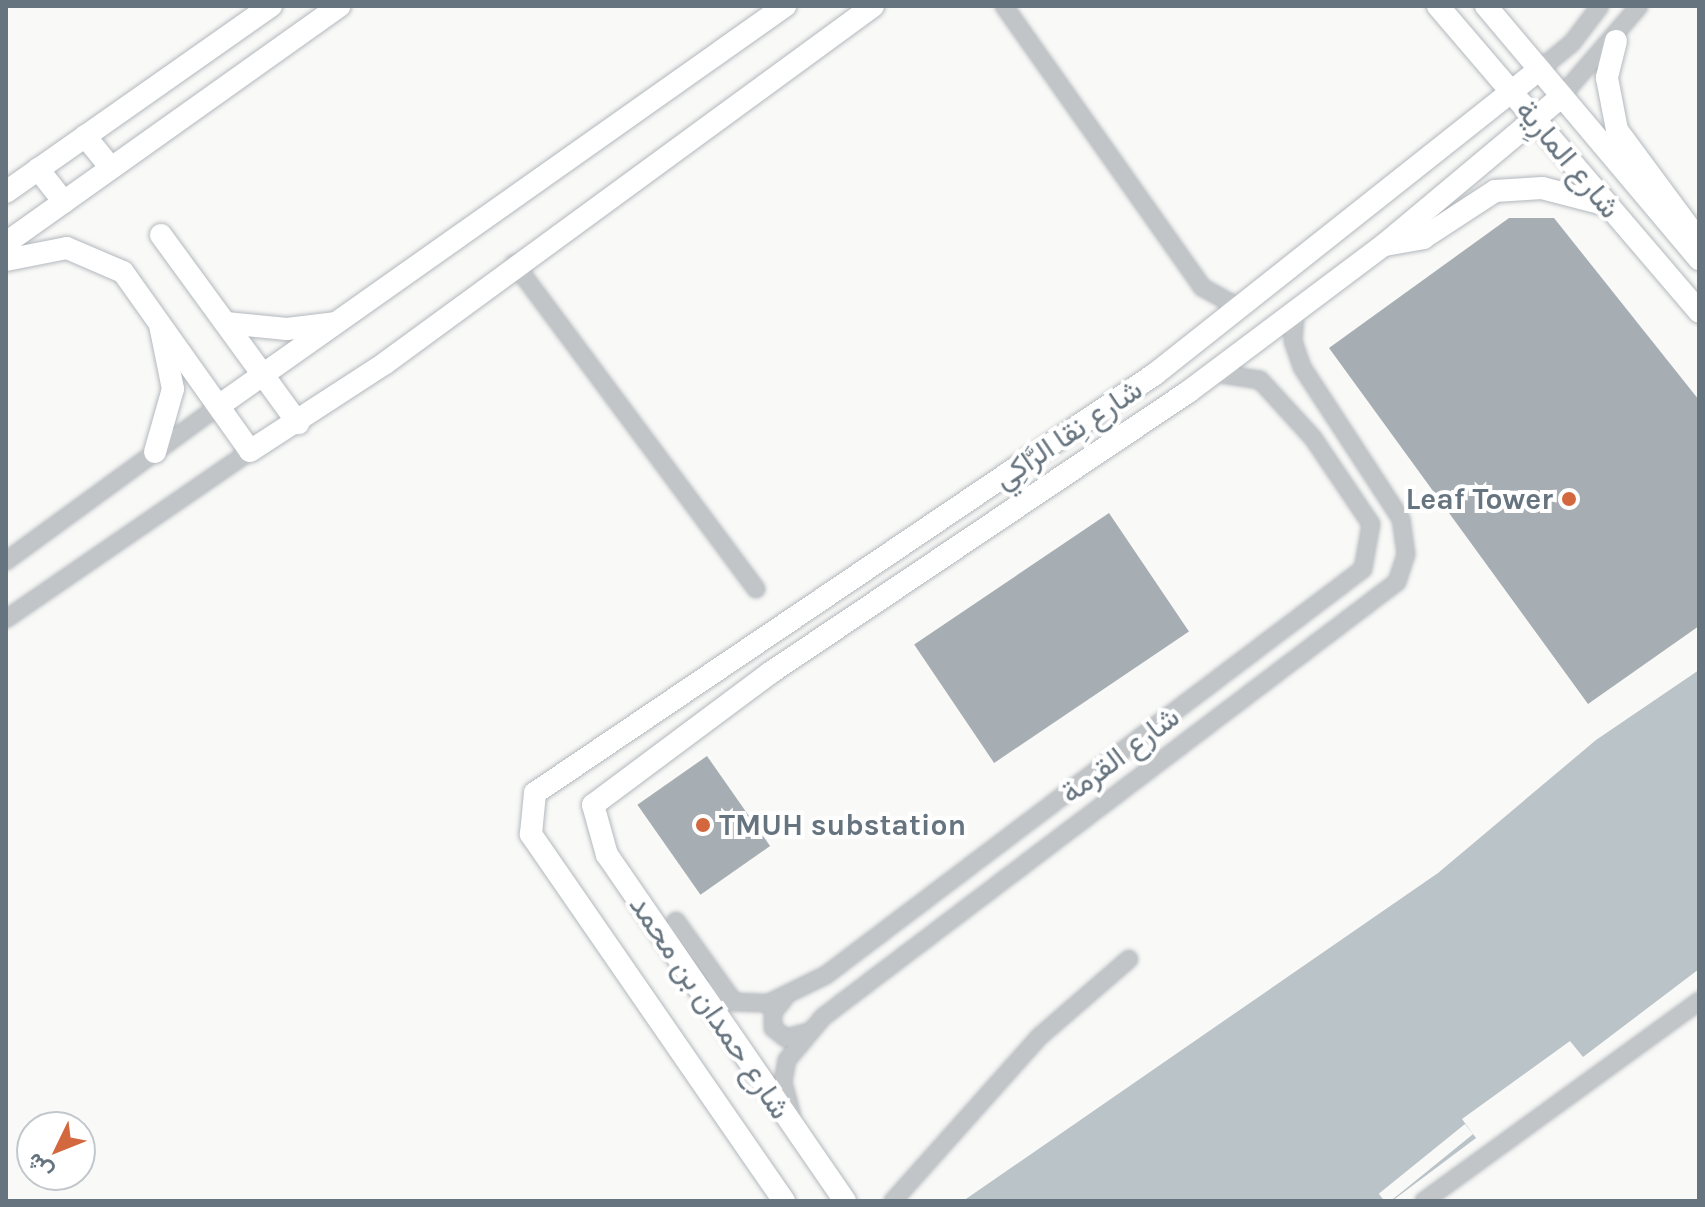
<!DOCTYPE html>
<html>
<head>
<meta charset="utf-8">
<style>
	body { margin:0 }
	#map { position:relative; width:1705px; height:1207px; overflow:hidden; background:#f9f9f7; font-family:Karla,Vazirmatn,sans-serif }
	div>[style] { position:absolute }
	.water>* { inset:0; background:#bac3c8 }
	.pier>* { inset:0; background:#f9f9f7; transform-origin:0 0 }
	.building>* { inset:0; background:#a6aeb3; transform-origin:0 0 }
	.roads { filter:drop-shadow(0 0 2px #b3b8bd) drop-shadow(0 0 2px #b3b8bd) }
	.street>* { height:16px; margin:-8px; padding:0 8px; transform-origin:8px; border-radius:8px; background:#c1c5c8 }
	.secondary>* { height:22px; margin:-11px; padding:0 11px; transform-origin:11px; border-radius:11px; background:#fff }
	.dots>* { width:22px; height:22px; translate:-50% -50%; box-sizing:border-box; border:4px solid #fff; border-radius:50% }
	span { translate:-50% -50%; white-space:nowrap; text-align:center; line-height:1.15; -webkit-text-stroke:8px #fff; paint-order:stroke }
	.street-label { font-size:30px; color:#66747f }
	.poi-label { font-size:30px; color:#66747f; font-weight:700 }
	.right { translate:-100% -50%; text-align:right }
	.left { translate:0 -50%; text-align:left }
	.frame { position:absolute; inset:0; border:8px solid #66747f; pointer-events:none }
	.north { position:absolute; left:16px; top:1111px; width:80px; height:80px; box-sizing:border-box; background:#fff; border:2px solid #c2c7cc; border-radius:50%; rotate:227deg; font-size:22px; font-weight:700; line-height:32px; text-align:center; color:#66747f }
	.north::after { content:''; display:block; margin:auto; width:28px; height:36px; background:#d3673d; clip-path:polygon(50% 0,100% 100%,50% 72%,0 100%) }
</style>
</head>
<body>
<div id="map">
	<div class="water">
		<i style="clip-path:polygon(1699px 670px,1699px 969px,1583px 1057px,1570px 1041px,1462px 1119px,1476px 1138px,1392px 1201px,963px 1201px,1438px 873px,1596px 740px)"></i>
	</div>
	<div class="pier">
		<i style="left:1465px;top:1124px;width:13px;height:111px;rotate:51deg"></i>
	</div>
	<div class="building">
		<i style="clip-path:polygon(1509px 218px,1554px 218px,1699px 400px,1699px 626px,1588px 704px,1329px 348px)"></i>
		<i style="left:1109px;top:513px;width:143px;height:235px;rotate:56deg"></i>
		<i style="left:707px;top:756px;width:110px;height:85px;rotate:55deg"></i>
	</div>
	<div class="roads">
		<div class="street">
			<i style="left:1004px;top:6px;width:344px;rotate:54.8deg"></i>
			<i style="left:1202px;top:287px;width:43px;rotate:28.9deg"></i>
			<i style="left:1539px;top:70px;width:43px;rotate:-39.3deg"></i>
			<i style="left:1572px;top:43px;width:46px;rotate:-52.9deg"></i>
			<i style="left:1560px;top:98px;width:121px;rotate:-49.3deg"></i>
			<i style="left:514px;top:263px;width:406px;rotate:53.4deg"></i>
			<i style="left:6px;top:561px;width:265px;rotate:-36.1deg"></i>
			<i style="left:6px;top:619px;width:296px;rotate:-34.5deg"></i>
			<i style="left:676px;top:921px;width:100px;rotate:54.4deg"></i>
			<i style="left:702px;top:988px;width:35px;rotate:24deg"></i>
			<i style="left:734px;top:1002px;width:35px;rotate:2deg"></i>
			<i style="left:769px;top:1003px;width:64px;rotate:-26.2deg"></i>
			<i style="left:826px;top:975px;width:673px;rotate:-37.09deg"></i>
			<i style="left:1363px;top:569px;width:46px;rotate:-79.9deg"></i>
			<i style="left:1371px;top:524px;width:104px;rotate:-124deg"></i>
			<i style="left:1313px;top:438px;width:79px;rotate:-132.4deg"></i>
			<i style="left:1260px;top:380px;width:48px;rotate:-171.5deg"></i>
			<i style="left:784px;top:999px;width:17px;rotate:130deg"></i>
			<i style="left:773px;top:1012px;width:16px;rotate:90deg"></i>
			<i style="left:773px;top:1028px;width:16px;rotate:38deg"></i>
			<i style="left:786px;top:1038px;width:23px;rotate:-15deg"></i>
			<i style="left:792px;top:1116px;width:35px;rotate:-105deg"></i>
			<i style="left:783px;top:1082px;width:22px;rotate:-80deg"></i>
			<i style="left:787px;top:1060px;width:56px;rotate:-50.1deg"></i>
			<i style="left:823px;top:1017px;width:720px;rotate:-37.16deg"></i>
			<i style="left:1397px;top:582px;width:29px;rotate:-72deg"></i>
			<i style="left:1406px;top:554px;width:35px;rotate:-98deg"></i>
			<i style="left:1401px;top:519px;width:181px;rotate:-123.1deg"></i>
			<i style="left:1302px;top:367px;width:28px;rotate:-109deg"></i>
			<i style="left:1293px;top:341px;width:33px;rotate:-85deg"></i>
			<i style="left:893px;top:1201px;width:220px;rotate:-48.3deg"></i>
			<i style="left:1039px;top:1037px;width:119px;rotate:-40.9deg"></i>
			<i style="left:1424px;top:1201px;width:340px;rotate:-36deg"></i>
		</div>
		<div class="secondary">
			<i style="left:1438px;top:6px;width:402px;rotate:49.5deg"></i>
			<i style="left:1486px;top:6px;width:331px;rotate:49.9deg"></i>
			<i style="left:1616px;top:41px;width:38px;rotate:104deg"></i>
			<i style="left:1607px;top:78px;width:53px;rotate:79.1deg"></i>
			<i style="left:1617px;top:130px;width:124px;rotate:53.5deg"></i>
			<i style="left:1691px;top:230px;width:25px;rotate:72deg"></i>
			<i style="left:85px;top:136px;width:41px;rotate:50.9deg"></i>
			<i style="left:38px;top:169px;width:42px;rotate:51.8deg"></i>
			<i style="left:6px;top:192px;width:324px;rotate:-35.1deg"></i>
			<i style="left:161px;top:235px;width:233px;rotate:53.9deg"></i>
			<i style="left:6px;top:243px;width:409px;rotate:-35.4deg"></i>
			<i style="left:1385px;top:245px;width:39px;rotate:-10deg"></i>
			<i style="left:1423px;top:238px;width:86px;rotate:-33.1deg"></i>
			<i style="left:1495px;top:191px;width:47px;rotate:-3.7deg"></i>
			<i style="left:1542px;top:188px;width:64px;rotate:14.5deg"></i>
			<i style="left:6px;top:260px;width:62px;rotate:-11.1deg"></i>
			<i style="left:67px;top:248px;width:61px;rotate:23.2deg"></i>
			<i style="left:123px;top:272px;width:219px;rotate:54.6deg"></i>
			<i style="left:250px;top:451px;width:160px;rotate:-33deg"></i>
			<i style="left:384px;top:364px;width:606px;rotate:-36.21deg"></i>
			<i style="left:226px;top:323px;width:61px;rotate:5.6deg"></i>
			<i style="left:287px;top:329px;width:48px;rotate:-7.1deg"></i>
			<i style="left:220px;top:405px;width:692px;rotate:-35.23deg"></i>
			<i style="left:155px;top:452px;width:66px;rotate:-74.1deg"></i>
			<i style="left:173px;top:389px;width:65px;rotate:-101.5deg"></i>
			<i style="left:784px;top:1201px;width:446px;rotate:-124.6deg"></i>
			<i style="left:531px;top:834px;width:41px;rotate:-84.4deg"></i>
			<i style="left:535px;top:793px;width:748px;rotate:-34.05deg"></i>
			<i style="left:1155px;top:374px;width:490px;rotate:-38.4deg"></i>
			<i style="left:845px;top:1201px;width:420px;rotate:-124.5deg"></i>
			<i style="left:607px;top:855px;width:52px;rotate:-105.6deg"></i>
			<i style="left:593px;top:805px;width:221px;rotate:-36.7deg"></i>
			<i style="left:770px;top:673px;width:504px;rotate:-33.91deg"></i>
			<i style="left:1188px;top:392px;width:245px;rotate:-36.9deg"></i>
			<i style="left:1384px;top:245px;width:229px;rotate:-39.9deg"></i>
		</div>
	</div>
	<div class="dots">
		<i style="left:1569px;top:499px;background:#d3673d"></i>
		<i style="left:703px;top:825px;background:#d3673d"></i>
	</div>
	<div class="street-label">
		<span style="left:1568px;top:159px;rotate:50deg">شارع المارِية</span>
		<span style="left:1068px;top:434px;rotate:-34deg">شارع نِقا الرَّاكِي</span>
		<span style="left:1120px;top:755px;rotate:-37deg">شارع القرمة</span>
		<span style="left:710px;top:1007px;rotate:56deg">شارع حمدان بن محمد</span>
	</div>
	<div class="poi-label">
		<span class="right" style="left:1553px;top:499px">Leaf Tower</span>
		<span class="left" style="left:719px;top:825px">TMUH substation</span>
	</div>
	<div class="frame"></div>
	<div class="north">ش</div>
</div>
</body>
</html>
